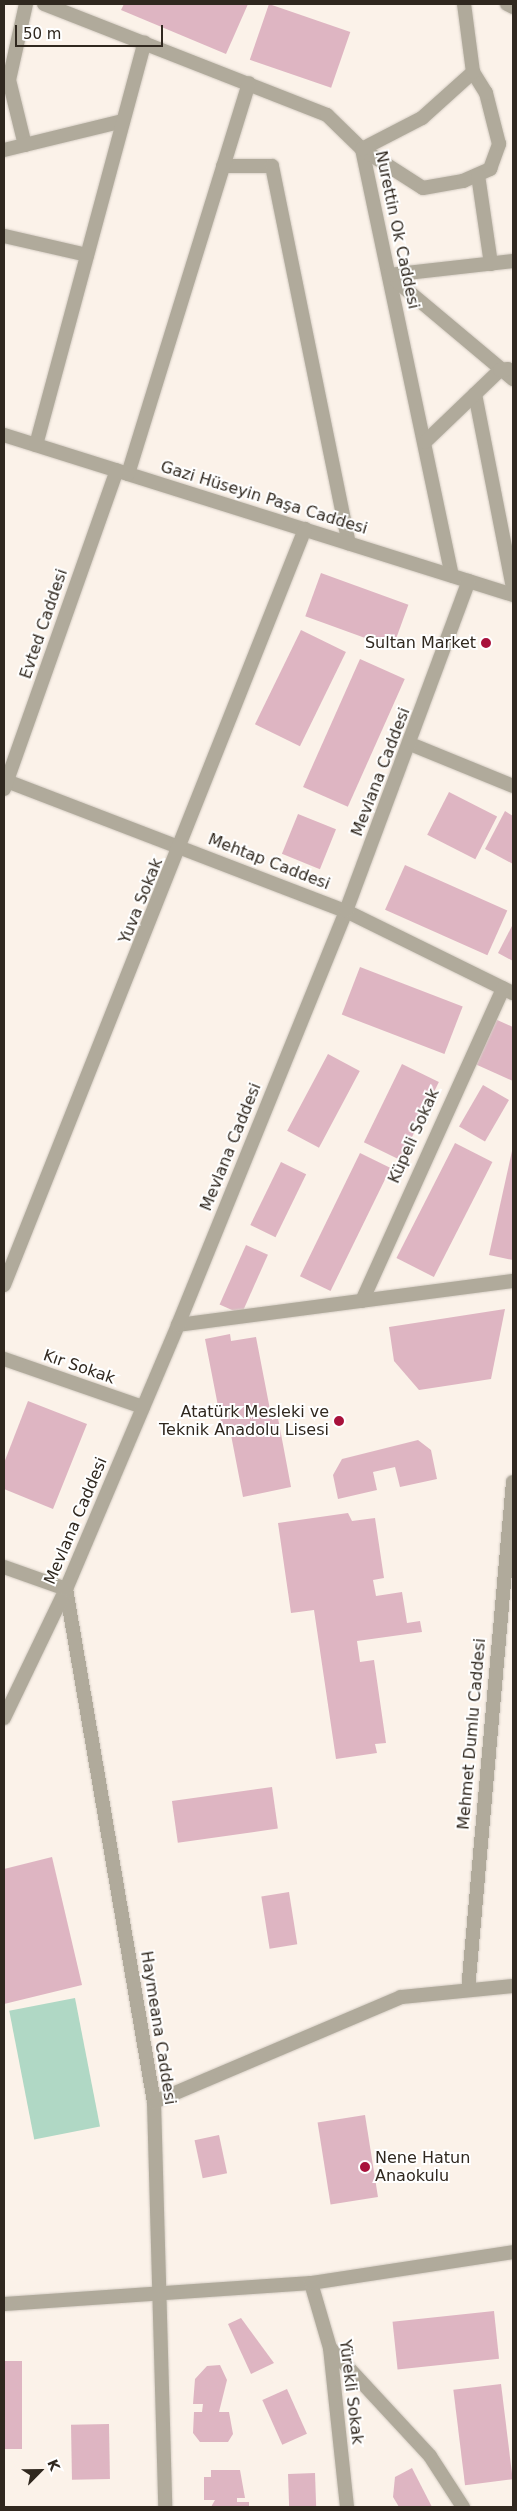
<!DOCTYPE html>
<html>
<head>
<meta charset="utf-8">
<style>
	body { margin:0 }
	#map { position:relative; width:517px; height:2511px; overflow:hidden; background:#fbf2e9; font-family:"DejaVu Sans",sans-serif }
	div>[style] { position:absolute }
	.green>* { inset:0; background:#b0d8c5; transform-origin:0 0 }
	.building>* { inset:0; background:#deb5c2; transform-origin:0 0 }
	.roads { filter:drop-shadow(0 0 1px #d6cec5) drop-shadow(0 0 1px #d6cec5) }
	.minor>* { height:14px; margin:-7px; padding:0 7px; transform-origin:7px; border-radius:7px; background:#b0aa9b }
	.dots>* { width:14px; height:14px; translate:-50% -50%; box-sizing:border-box; border:2px solid #fff; border-radius:50% }
	span { translate:-50% -50%; white-space:nowrap; text-align:center; line-height:1.15; -webkit-text-stroke:4px #fff; paint-order:stroke }
	.street-label { font-size:16px; color:#30281f }
	.poi-label { font-size:16px; color:#30281f }
	.right { translate:-100% -50%; text-align:right }
	.left { translate:0 -50%; text-align:left }
	.frame { position:absolute; inset:0; border:5px solid #30281f; pointer-events:none }
	.north { position:absolute; left:15px; top:2446px; width:50px; height:50px; -webkit-text-stroke:4px #fff; paint-order:stroke; rotate:67deg; font-size:14px; font-weight:700; line-height:20px; text-align:center; color:#30281f }
	.north::after { content:''; display:block; margin:auto; width:18px; height:22px; background:#30281f; clip-path:polygon(50% 0,100% 100%,50% 72%,0 100%) }
	.scale { position:absolute; left:15px; top:25px; width:148px; height:22px; box-sizing:border-box; border:2px solid #30281f; border-top:0; padding-left:6px; font-size:15px; line-height:18px; white-space:nowrap; color:#30281f; -webkit-text-stroke:4px #fff; paint-order:stroke }
</style>
</head>
<body>
<div id="map">
	<div class="green">
		<i style="left:75px;top:1998px;width:131px;height:67px;rotate:79deg"></i>
	</div>
	<div class="building">
		<i style="clip-path:polygon(124px 4px,248px 4px,226px 54px,121px 10px)"></i>
		<i style="left:269px;top:4px;width:86px;height:59px;rotate:19deg"></i>
		<i style="left:321px;top:573px;width:93px;height:46px;rotate:20deg"></i>
		<i style="left:301px;top:630px;width:50px;height:105px;rotate:26deg"></i>
		<i style="left:360px;top:659px;width:49px;height:140px;rotate:24deg"></i>
		<i style="left:449px;top:792px;width:54px;height:48px;rotate:27deg"></i>
		<i style="clip-path:polygon(505px 811px,513px 816px,513px 864px,485px 849px)"></i>
		<i style="left:298px;top:814px;width:41px;height:43px;rotate:22deg"></i>
		<i style="left:405px;top:865px;width:112px;height:49px;rotate:24deg"></i>
		<i style="clip-path:polygon(513px 924px,513px 961px,498px 953px)"></i>
		<i style="left:360px;top:967px;width:110px;height:51px;rotate:21deg"></i>
		<i style="clip-path:polygon(495px 1019px,513px 1027px,513px 1081px,475px 1064px)"></i>
		<i style="left:328px;top:1054px;width:36px;height:87px;rotate:28deg"></i>
		<i style="left:402px;top:1064px;width:41px;height:87px;rotate:26deg"></i>
		<i style="left:483px;top:1085px;width:30px;height:48px;rotate:30deg"></i>
		<i style="left:455px;top:1143px;width:42px;height:129px;rotate:27deg"></i>
		<i style="clip-path:polygon(512px 1151px,513px 1151px,513px 1260px,489px 1255px)"></i>
		<i style="left:360px;top:1153px;width:34px;height:137px;rotate:26deg"></i>
		<i style="left:281px;top:1162px;width:28px;height:70px;rotate:26deg"></i>
		<i style="left:246px;top:1245px;width:24px;height:65px;rotate:24deg"></i>
		<i style="clip-path:polygon(505px 1309px,491px 1379px,419px 1390px,394px 1361px,389px 1327px)"></i>
		<i style="clip-path:polygon(230px 1334px,231px 1341px,256px 1337px,272px 1420px,278px 1418px,291px 1487px,243px 1497px,231px 1435px,224px 1437px,205px 1339px)"></i>
		<i style="clip-path:polygon(28px 1401px,87px 1424px,53px 1509px,4px 1489px,4px 1463px)"></i>
		<i style="clip-path:polygon(418px 1440px,431px 1450px,437px 1479px,400px 1487px,395px 1467px,373px 1472px,377px 1490px,338px 1499px,333px 1475px,342px 1459px)"></i>
		<i style="clip-path:polygon(348px 1513px,352px 1521px,375px 1518px,384px 1578px,373px 1580px,376px 1596px,402px 1592px,407px 1623px,420px 1621px,422px 1632px,357px 1641px,360px 1662px,374px 1660px,386px 1743px,375px 1744px,377px 1753px,336px 1759px,314px 1610px,291px 1613px,278px 1523px)"></i>
		<i style="left:272px;top:1787px;width:42px;height:101px;rotate:82deg"></i>
		<i style="clip-path:polygon(52px 1857px,82px 1985px,4px 2004px,4px 1869px)"></i>
		<i style="left:289px;top:1892px;width:53px;height:28px;rotate:81deg"></i>
		<i style="left:365px;top:2115px;width:83px;height:48px;rotate:81deg"></i>
		<i style="left:219px;top:2135px;width:39px;height:25px;rotate:78deg"></i>
		<i style="left:494px;top:2311px;width:48px;height:102px;rotate:84deg"></i>
		<i style="clip-path:polygon(241px 2318px,274px 2363px,251px 2374px,228px 2324px)"></i>
		<i style="left:4px;top:2361px;width:18px;height:88px"></i>
		<i style="clip-path:polygon(220px 2365px,227px 2380px,219px 2412px,229px 2412px,233px 2434px,228px 2442px,200px 2442px,193px 2433px,194px 2412px,202px 2412px,203px 2404px,193px 2404px,195px 2379px,207px 2366px)"></i>
		<i style="left:501px;top:2384px;width:96px;height:48px;rotate:83deg"></i>
		<i style="left:287px;top:2389px;width:49px;height:27px;rotate:66deg"></i>
		<i style="left:109px;top:2424px;width:55px;height:38px;rotate:89deg"></i>
		<i style="clip-path:polygon(412px 2468px,432px 2507px,399px 2507px,393px 2497px,395px 2477px)"></i>
		<i style="clip-path:polygon(211px 2470px,240px 2470px,245px 2498px,237px 2498px,237px 2502px,249px 2502px,249px 2507px,211px 2507px,215px 2500px,204px 2500px,204px 2477px,211px 2477px)"></i>
		<i style="left:315px;top:2473px;width:34px;height:27px;rotate:88deg"></i>
	</div>
	<div class="roads">
		<div class="minor">
			<i style="left:44px;top:4px;width:304px;rotate:21.4deg"></i>
			<i style="left:327px;top:115px;width:49px;rotate:44.2deg"></i>
			<i style="left:362px;top:149px;width:436px;rotate:78.1deg"></i>
			<i style="left:507px;top:4px;width:7px;rotate:27deg"></i>
			<i style="left:4px;top:80px;width:5px"></i>
			<i style="left:9px;top:80px;width:78px;rotate:-77.4deg"></i>
			<i style="left:9px;top:80px;width:67px;rotate:76.2deg"></i>
			<i style="left:362px;top:149px;width:72px;rotate:32.6deg"></i>
			<i style="left:423px;top:188px;width:41px;rotate:-9.9deg"></i>
			<i style="left:463px;top:181px;width:30px;rotate:-24deg"></i>
			<i style="left:490px;top:169px;width:27px;rotate:-70deg"></i>
			<i style="left:499px;top:144px;width:53px;rotate:-104.3deg"></i>
			<i style="left:486px;top:93px;width:25px;rotate:-122deg"></i>
			<i style="left:362px;top:149px;width:68px;rotate:-27.3deg"></i>
			<i style="left:422px;top:118px;width:69px;rotate:-42deg"></i>
			<i style="left:473px;top:72px;width:69px;rotate:-97.5deg"></i>
			<i style="left:4px;top:150px;width:122px;rotate:-13.7deg"></i>
			<i style="left:223px;top:166px;width:49px"></i>
			<i style="left:272px;top:166px;width:385px;rotate:78.5deg"></i>
			<i style="left:478px;top:175px;width:90px;rotate:81.7deg"></i>
			<i style="left:4px;top:236px;width:85px;rotate:12.9deg"></i>
			<i style="left:389px;top:275px;width:162px;rotate:40deg"></i>
			<i style="left:389px;top:275px;width:125px;rotate:-6.4deg"></i>
			<i style="left:475px;top:394px;width:197px;rotate:78.9deg"></i>
			<i style="left:4px;top:435px;width:534px;rotate:17.45deg"></i>
			<i style="left:425px;top:442px;width:104px;rotate:-43.8deg"></i>
			<i style="left:500px;top:370px;width:8px;rotate:-7deg"></i>
			<i style="left:36px;top:445px;width:417px;rotate:-74.9deg"></i>
			<i style="left:128px;top:474px;width:409px;rotate:-72.8deg"></i>
			<i style="left:410px;top:744px;width:111px;rotate:22.2deg"></i>
			<i style="left:4px;top:780px;width:366px;rotate:21deg"></i>
			<i style="left:346px;top:911px;width:186px;rotate:26.2deg"></i>
			<i style="left:4px;top:789px;width:338px;rotate:-70.5deg"></i>
			<i style="left:4px;top:1285px;width:814px;rotate:-68.29deg"></i>
			<i style="left:362px;top:1301px;width:343px;rotate:-65.7deg"></i>
			<i style="left:178px;top:1325px;width:338px;rotate:-7.5deg"></i>
			<i style="left:4px;top:1359px;width:147px;rotate:19.1deg"></i>
			<i style="left:4px;top:1567px;width:66px;rotate:19.5deg"></i>
			<i style="left:66px;top:1589px;width:520px;rotate:80.27deg"></i>
			<i style="left:154px;top:2102px;width:405px;rotate:88.4deg"></i>
			<i style="left:4px;top:1718px;width:143px;rotate:-64.3deg"></i>
			<i style="left:66px;top:1589px;width:287px;rotate:-67deg"></i>
			<i style="left:178px;top:1325px;width:447px;rotate:-67.9deg"></i>
			<i style="left:346px;top:911px;width:352px;rotate:-69.6deg"></i>
			<i style="left:468px;top:1990px;width:510px;rotate:-84.94deg"></i>
			<i style="left:154px;top:2102px;width:268px;rotate:-23deg"></i>
			<i style="left:401px;top:1997px;width:113px;rotate:-5.6deg"></i>
			<i style="left:311px;top:2283px;width:68px;rotate:73.7deg"></i>
			<i style="left:330px;top:2348px;width:160px;rotate:83.9deg"></i>
			<i style="left:4px;top:2304px;width:308px;rotate:-3.9deg"></i>
			<i style="left:311px;top:2283px;width:204px;rotate:-8.7deg"></i>
			<i style="left:330px;top:2348px;width:147px;rotate:47.2deg"></i>
			<i style="left:430px;top:2456px;width:61px;rotate:57.1deg"></i>
		</div>
	</div>
	<div class="dots">
		<i style="left:486px;top:643px;background:#a8113b"></i>
		<i style="left:339px;top:1421px;background:#a8113b"></i>
		<i style="left:365px;top:2167px;background:#a8113b"></i>
	</div>
	<div class="street-label">
		<span style="left:397px;top:230px;rotate:78deg">Nurettin Ok Caddesi</span>
		<span style="left:264px;top:498px;rotate:17deg">Gazi Hüseyin Paşa Caddesi</span>
		<span style="left:44px;top:624px;rotate:-71deg">Evted Caddesi</span>
		<span style="left:381px;top:772px;rotate:-69deg">Mevlana Caddesi</span>
		<span style="left:269px;top:862px;rotate:21deg">Mehtap Caddesi</span>
		<span style="left:141px;top:901px;rotate:-68deg">Yuva Sokak</span>
		<span style="left:414px;top:1136px;rotate:-66deg">Küpeli Sokak</span>
		<span style="left:231px;top:1147px;rotate:-68deg">Mevlana Caddesi</span>
		<span style="left:79px;top:1367px;rotate:19deg">Kır Sokak</span>
		<span style="left:76px;top:1521px;rotate:-67deg">Mevlana Caddesi</span>
		<span style="left:472px;top:1734px;rotate:-85deg">Mehmet Dumlu Caddesi</span>
		<span style="left:158px;top:2028px;rotate:81deg">Haymeana Caddesi</span>
		<span style="left:351px;top:2392px;rotate:83deg">Yürekli Sokak</span>
	</div>
	<div class="poi-label">
		<span class="right" style="left:476px;top:643px">Sultan Market</span>
		<span class="right" style="left:329px;top:1421px">Atatürk Mesleki ve<br>Teknik Anadolu Lisesi</span>
		<span class="left" style="left:375px;top:2167px">Nene Hatun<br>Anaokulu</span>
	</div>
	<div class="frame"></div>
	<div class="north">K</div>
	<div class="scale">50 m</div>
</div>
</body>
</html>
